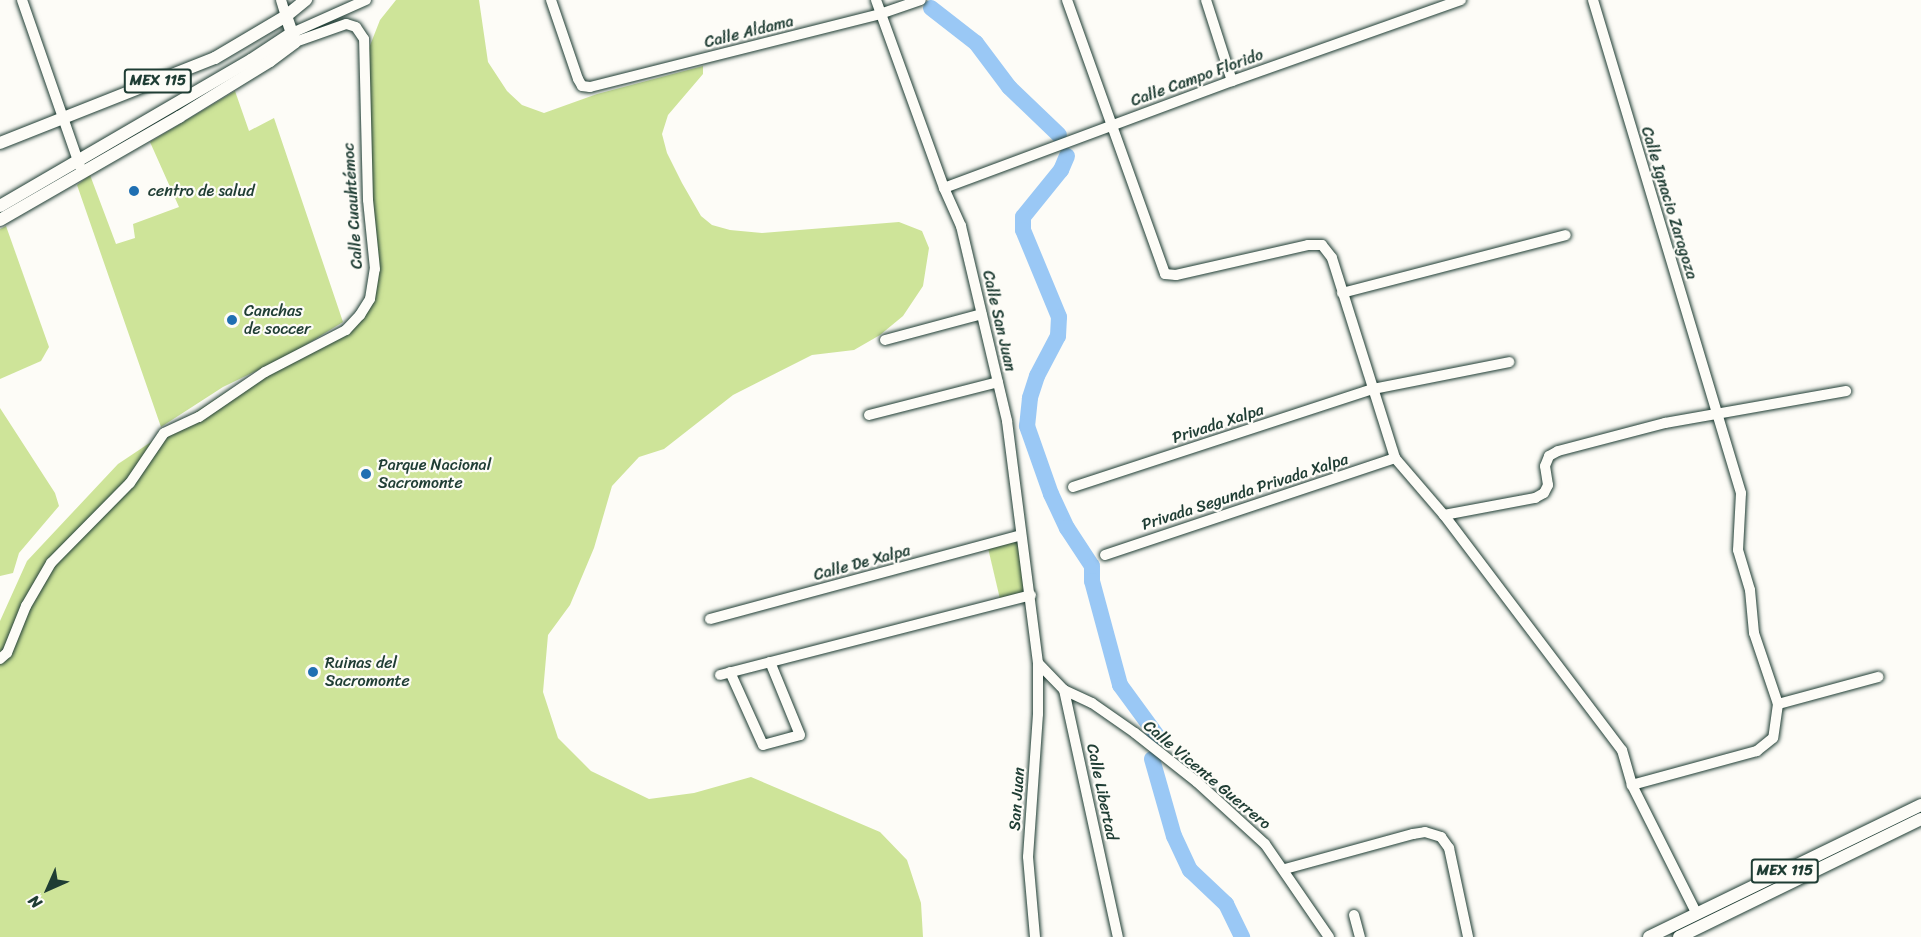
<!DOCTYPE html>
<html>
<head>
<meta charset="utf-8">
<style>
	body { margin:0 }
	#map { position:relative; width:1921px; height:937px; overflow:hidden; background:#fdfcf7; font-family:Sriracha,sans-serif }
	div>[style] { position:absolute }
	.green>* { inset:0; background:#cee499 }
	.river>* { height:16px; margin:-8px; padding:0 8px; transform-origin:8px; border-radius:8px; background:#9ac8f5 }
	.roads { filter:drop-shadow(0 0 2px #1f3d34) drop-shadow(0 0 2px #1f3d34) }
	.minor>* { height:10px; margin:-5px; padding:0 5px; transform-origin:5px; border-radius:5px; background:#fdfcf7 }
	.major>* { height:12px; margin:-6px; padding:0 6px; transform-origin:6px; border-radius:6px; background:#fdfcf7 }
	.dots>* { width:16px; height:16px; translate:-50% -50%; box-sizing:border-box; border:3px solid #fdfcf7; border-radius:50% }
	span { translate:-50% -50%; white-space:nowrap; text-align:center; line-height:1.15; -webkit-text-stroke:4.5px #fdfcf7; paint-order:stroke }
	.shield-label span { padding:2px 4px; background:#fdfcf7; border:2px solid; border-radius:4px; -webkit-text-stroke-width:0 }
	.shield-label { font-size:15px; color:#1f3d34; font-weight:700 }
	.street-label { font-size:16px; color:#1f3d34 }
	.poi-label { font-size:16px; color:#1f3d34 }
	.left { translate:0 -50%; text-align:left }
	.north { position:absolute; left:18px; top:859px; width:60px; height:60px; -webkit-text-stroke:4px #fdfcf7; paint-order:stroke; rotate:225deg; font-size:16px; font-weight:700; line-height:24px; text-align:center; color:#1f3d34 }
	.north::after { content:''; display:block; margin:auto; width:21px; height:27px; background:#1f3d34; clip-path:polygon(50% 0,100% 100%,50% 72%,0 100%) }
</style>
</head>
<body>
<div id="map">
	<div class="green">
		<i style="clip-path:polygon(396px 0,479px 0,488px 62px,507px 91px,522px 105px,544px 113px,597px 94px,703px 66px,703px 74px,668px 115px,662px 134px,667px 153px,682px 183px,701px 216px,712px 225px,730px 230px,762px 233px,899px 222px,922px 231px,929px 248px,923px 286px,903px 316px,880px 335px,854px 350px,812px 355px,733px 395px,664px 449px,639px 457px,612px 486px,594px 548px,570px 605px,548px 635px,543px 692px,558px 738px,591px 771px,649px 799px,694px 793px,751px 777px,880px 832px,907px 860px,921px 903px,923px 937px,0 937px,0 621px,27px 561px,118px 464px,226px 392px,303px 354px,346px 326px,369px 296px,372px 220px,369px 48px,380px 20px)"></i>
		<i style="clip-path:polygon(235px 91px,249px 131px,274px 118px,343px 322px,291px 354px,223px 387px,161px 427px,77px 185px,90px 175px,116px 244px,135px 238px,133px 224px,179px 207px,150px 142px)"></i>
		<i style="clip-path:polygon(6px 226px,49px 347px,41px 361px,0 379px,0 229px)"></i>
		<i style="clip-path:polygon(0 408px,55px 493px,59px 506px,19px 553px,13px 573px,0 576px)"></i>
		<i style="clip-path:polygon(1018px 539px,1025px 593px,1000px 599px,988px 548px)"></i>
	</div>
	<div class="river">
		<i style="left:931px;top:8px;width:57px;rotate:37.9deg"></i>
		<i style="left:976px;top:43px;width:55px;rotate:53.1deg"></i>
		<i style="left:1009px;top:87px;width:69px;rotate:43.8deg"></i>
		<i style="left:1067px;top:156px;width:15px;rotate:113deg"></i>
		<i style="left:1061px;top:170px;width:60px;rotate:129deg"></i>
		<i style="left:1023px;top:217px;width:13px;rotate:90deg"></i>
		<i style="left:1023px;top:230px;width:94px;rotate:67.5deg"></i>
		<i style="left:1059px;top:317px;width:19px;rotate:93deg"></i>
		<i style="left:1058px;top:336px;width:45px;rotate:117.7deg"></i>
		<i style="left:1037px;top:376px;width:23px;rotate:108deg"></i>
		<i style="left:1030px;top:398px;width:28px;rotate:96deg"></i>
		<i style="left:1027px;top:426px;width:72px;rotate:70.6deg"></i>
		<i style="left:1051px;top:494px;width:38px;rotate:65deg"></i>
		<i style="left:1067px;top:528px;width:45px;rotate:56.7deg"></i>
		<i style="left:1092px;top:566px;width:15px;rotate:90deg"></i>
		<i style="left:1092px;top:581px;width:108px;rotate:74.9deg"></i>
		<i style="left:1120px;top:685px;width:64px;rotate:53.8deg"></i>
		<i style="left:1152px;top:759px;width:80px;rotate:74.1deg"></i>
		<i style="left:1174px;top:836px;width:38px;rotate:65deg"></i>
		<i style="left:1190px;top:870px;width:50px;rotate:43.4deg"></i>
		<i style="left:1226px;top:904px;width:37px;rotate:64deg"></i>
	</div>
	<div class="roads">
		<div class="minor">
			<i style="left:22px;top:0;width:177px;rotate:70.8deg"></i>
			<i style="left:281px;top:0;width:17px;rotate:73deg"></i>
			<i style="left:551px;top:0;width:83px;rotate:71.1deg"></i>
			<i style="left:578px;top:79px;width:8px;rotate:60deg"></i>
			<i style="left:582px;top:86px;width:8px;rotate:7deg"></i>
			<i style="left:590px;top:87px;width:299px;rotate:-14.1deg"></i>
			<i style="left:880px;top:14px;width:43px;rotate:-18.9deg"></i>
			<i style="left:876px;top:0;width:200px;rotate:70.1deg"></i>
			<i style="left:944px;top:188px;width:42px;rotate:65.9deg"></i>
			<i style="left:961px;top:226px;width:200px;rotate:76.7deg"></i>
			<i style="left:1007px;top:421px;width:244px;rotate:82.7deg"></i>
			<i style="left:1038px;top:663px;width:51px;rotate:90deg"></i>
			<i style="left:1038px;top:714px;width:143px;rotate:94deg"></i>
			<i style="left:1028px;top:857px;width:80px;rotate:85deg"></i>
			<i style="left:1067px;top:0;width:291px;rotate:70.3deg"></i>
			<i style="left:1165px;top:274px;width:11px;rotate:5deg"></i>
			<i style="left:1176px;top:275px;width:135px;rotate:-12.8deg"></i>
			<i style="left:1308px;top:245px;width:14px"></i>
			<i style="left:1322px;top:245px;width:16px;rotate:52deg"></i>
			<i style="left:1332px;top:258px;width:210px;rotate:72.5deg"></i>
			<i style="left:1395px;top:458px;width:75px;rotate:49.3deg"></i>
			<i style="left:1444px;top:515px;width:295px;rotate:52.9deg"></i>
			<i style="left:1622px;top:750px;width:36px;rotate:74deg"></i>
			<i style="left:1632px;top:785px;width:144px;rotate:63.3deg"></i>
			<i style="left:1206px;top:0;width:85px;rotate:72.2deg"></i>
			<i style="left:1593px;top:0;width:515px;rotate:73.29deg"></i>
			<i style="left:1741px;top:493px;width:57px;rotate:93deg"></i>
			<i style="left:1738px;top:550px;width:42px;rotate:73.3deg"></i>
			<i style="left:1750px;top:590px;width:43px;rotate:84.7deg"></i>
			<i style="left:1754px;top:633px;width:75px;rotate:71.3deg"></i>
			<i style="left:1778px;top:704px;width:34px;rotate:98deg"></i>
			<i style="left:1773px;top:738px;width:21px;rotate:141deg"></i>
			<i style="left:1757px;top:751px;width:130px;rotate:164.8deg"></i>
			<i style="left:292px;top:33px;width:81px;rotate:-24deg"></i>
			<i style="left:944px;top:188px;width:307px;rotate:-20.4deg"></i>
			<i style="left:1232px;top:81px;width:243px;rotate:-19.5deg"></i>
			<i style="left:1342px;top:293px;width:231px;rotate:-14.5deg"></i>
			<i style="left:885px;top:340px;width:100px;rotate:-15deg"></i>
			<i style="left:869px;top:415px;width:133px;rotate:-14.3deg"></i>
			<i style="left:1073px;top:487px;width:316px;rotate:-18.1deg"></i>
			<i style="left:1373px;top:389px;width:139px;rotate:-11.2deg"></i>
			<i style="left:1444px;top:515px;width:93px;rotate:-10.6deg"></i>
			<i style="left:1535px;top:498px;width:10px;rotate:-29deg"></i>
			<i style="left:1544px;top:493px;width:9px;rotate:-63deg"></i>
			<i style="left:1548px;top:485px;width:19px;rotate:-99deg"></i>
			<i style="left:1545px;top:466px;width:11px;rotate:-68deg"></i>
			<i style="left:1549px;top:456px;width:10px;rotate:-29deg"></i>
			<i style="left:1558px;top:451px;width:111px;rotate:-14.7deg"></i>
			<i style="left:1665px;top:423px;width:184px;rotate:-10deg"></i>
			<i style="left:1105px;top:555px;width:306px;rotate:-18.5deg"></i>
			<i style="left:710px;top:619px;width:322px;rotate:-15.1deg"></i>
			<i style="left:0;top:659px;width:9px;rotate:-41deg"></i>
			<i style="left:7px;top:653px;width:51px;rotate:-68deg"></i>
			<i style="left:26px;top:606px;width:50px;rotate:-59.8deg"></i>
			<i style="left:51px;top:563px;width:112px;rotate:-45.4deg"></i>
			<i style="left:130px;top:483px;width:60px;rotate:-55.8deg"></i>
			<i style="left:164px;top:433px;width:38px;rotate:-25deg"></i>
			<i style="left:199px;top:417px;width:80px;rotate:-34.3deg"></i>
			<i style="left:265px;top:372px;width:91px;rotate:-27.4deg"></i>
			<i style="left:346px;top:330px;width:21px;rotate:-47deg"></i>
			<i style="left:360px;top:315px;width:19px;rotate:-58deg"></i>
			<i style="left:370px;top:299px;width:30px;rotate:-81deg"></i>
			<i style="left:375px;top:269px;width:69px;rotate:-95.8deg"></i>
			<i style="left:368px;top:200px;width:161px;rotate:-91.4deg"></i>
			<i style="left:364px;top:39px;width:14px;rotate:-124deg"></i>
			<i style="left:356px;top:27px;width:10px;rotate:-163deg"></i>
			<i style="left:346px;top:24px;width:54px;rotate:160.6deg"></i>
			<i style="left:1038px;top:663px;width:37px;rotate:46deg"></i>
			<i style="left:1064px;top:690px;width:253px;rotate:77.7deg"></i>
			<i style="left:730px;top:672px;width:80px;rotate:65.7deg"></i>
			<i style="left:763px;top:745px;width:38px;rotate:-15deg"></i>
			<i style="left:800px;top:735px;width:79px;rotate:-112.3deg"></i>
			<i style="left:720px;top:675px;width:321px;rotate:-14.4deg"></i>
			<i style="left:1064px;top:690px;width:31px;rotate:25deg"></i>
			<i style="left:1092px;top:703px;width:52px;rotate:34.9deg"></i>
			<i style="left:1135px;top:733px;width:79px;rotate:38.3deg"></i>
			<i style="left:1197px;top:782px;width:92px;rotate:42.4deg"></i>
			<i style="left:1265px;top:844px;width:113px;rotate:55.5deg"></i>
			<i style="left:1778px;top:704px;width:104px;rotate:-15.1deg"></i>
			<i style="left:1285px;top:869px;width:133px;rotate:-15.3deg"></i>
			<i style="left:1413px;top:834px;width:12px;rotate:-9deg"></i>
			<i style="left:1425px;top:832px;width:17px;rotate:17deg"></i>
			<i style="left:1441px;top:837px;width:14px;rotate:54deg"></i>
			<i style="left:1449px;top:848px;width:91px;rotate:77.9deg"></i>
			<i style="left:1354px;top:915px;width:23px;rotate:75deg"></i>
		</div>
		<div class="major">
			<i style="left:0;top:143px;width:231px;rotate:-21.6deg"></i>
			<i style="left:215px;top:58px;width:82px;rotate:-30.6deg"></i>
			<i style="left:286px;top:16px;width:26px;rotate:-39deg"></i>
			<i style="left:0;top:206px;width:290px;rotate:-30.2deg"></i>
			<i style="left:251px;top:60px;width:49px;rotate:-33.4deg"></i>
			<i style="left:0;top:220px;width:207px;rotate:-29.9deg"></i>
			<i style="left:179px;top:117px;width:107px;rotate:-31.6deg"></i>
			<i style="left:270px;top:61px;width:31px;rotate:-37deg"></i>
			<i style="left:295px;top:42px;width:28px;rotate:-109deg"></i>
			<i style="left:1649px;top:937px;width:302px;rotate:-25.9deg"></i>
			<i style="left:1679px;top:937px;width:269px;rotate:-26deg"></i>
		</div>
	</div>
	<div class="dots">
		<i style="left:134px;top:191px;background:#1f6fb2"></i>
		<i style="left:232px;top:320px;background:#1f6fb2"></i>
		<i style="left:366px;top:474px;background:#1f6fb2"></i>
		<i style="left:313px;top:672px;background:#1f6fb2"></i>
	</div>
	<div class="shield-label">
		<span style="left:158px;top:81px">MEX 115</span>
		<span style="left:1785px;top:871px">MEX 115</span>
	</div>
	<div class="street-label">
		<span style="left:749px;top:32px;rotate:-14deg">Calle Aldama</span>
		<span style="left:1197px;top:78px;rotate:-20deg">Calle Campo Florido</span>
		<span style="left:1669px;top:203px;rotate:73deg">Calle Ignacio Zaragoza</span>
		<span style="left:353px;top:206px;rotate:-94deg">Calle Cuauhtémoc</span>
		<span style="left:999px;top:321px;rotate:77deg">Calle San Juan</span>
		<span style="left:1218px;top:424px;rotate:-18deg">Privada Xalpa</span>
		<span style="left:1245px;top:492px;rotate:-18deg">Privada Segunda Privada Xalpa</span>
		<span style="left:862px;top:563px;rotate:-15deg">Calle De Xalpa</span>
		<span style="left:1207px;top:775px;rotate:40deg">Calle Vicente Guerrero</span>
		<span style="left:1102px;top:792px;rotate:78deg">Calle Libertad</span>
		<span style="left:1017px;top:799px;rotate:-86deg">San Juan</span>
	</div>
	<div class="poi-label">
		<span class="left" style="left:148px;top:191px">centro de salud</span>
		<span class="left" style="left:244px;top:320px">Canchas<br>de soccer</span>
		<span class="left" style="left:378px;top:474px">Parque Nacional<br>Sacromonte</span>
		<span class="left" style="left:325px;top:672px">Ruinas del<br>Sacromonte</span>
	</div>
	<div class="north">N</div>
</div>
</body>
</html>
